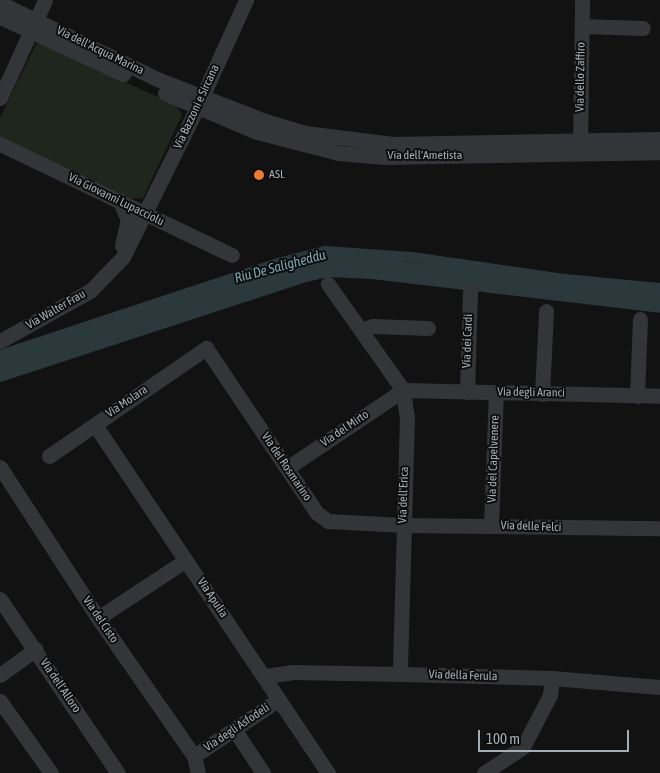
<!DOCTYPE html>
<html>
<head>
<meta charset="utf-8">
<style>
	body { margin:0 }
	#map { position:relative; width:660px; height:773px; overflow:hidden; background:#121213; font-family:"Asap Condensed",sans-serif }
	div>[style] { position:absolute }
	.green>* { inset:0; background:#1f261e }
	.canal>* { height:10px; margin:-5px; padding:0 5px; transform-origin:5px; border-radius:5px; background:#2b383c }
	.river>* { height:19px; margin:-9.5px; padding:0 9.5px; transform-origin:9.5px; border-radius:9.5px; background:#2b383c }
	.minor>* { height:15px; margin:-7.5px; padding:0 7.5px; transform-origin:7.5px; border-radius:7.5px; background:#333538 }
	.dots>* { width:14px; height:14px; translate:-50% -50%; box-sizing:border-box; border:2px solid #0d0d0e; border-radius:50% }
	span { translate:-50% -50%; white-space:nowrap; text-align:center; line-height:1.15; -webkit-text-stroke:4px #0d0d0e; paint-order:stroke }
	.street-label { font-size:12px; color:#a3adb4 }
	.poi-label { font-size:12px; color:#a3adb4 }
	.left { translate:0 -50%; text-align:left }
	.water-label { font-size:14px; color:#7aa4af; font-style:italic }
	.scale { position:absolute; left:478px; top:730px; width:151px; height:22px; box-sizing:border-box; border:2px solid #a3adb4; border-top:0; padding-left:6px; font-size:15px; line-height:18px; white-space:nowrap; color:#a3adb4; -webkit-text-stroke:4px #0d0d0e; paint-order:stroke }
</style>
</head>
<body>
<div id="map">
	<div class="green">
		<i style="clip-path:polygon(41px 43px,177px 106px,182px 115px,143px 198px,132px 199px,0 137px,0 118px,36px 44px)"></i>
	</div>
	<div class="canal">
		<i style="left:0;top:355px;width:293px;rotate:-18.3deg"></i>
		<i style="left:278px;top:263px;width:49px;rotate:-14.3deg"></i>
		<i style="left:325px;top:251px;width:87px;rotate:3.9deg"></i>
		<i style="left:412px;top:257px;width:155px;rotate:8.2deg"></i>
		<i style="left:565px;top:279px;width:95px;rotate:5.4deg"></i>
		<i style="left:0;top:377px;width:318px;rotate:-18.1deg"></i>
		<i style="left:302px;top:278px;width:27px;rotate:-13deg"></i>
		<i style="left:328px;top:272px;width:44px;rotate:2.6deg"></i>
		<i style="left:372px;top:274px;width:290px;rotate:6.7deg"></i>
	</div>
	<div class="river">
		<i style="left:0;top:366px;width:314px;rotate:-17.8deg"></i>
		<i style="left:299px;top:270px;width:41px;rotate:-9.9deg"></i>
		<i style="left:339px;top:263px;width:323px;rotate:6.6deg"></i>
	</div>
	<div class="minor">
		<i style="left:0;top:3px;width:174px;rotate:25.8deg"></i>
		<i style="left:157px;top:79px;width:113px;rotate:21.3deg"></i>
		<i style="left:262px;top:120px;width:45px;rotate:16.8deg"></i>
		<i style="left:305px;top:133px;width:89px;rotate:7.1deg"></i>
		<i style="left:393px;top:144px;width:267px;rotate:-1.1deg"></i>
		<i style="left:0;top:17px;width:136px;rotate:24.9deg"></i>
		<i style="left:582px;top:26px;width:61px;rotate:1.9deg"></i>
		<i style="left:165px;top:93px;width:100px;rotate:23deg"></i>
		<i style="left:257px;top:132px;width:84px;rotate:14.5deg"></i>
		<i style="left:338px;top:153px;width:47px;rotate:4.9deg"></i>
		<i style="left:385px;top:157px;width:275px;rotate:-1deg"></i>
		<i style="left:0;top:98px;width:108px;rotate:-65.3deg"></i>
		<i style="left:0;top:144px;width:257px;rotate:25.6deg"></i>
		<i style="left:580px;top:151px;width:151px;rotate:-89.2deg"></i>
		<i style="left:119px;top:200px;width:21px;rotate:65deg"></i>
		<i style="left:128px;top:219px;width:27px;rotate:103deg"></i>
		<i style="left:328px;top:284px;width:130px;rotate:54.7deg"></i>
		<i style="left:403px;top:390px;width:27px;rotate:82deg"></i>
		<i style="left:407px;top:417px;width:257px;rotate:91.6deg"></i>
		<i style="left:361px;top:330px;width:13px;rotate:-18deg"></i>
		<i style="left:373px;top:326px;width:55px;rotate:2.1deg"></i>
		<i style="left:0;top:341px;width:103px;rotate:-29.1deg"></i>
		<i style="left:90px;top:291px;width:47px;rotate:-45.9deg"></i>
		<i style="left:123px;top:257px;width:166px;rotate:-63.6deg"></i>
		<i style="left:197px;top:108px;width:119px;rotate:-65.6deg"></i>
		<i style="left:467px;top:392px;width:101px;rotate:-88.3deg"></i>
		<i style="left:542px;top:394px;width:83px;rotate:-87.2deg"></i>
		<i style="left:637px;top:396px;width:77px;rotate:-87.8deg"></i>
		<i style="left:95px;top:425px;width:419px;rotate:56.2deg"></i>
		<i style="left:49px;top:456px;width:191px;rotate:-34.5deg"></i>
		<i style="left:206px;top:348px;width:199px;rotate:56.1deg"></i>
		<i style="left:317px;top:513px;width:14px;rotate:36deg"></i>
		<i style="left:328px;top:521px;width:75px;rotate:3.1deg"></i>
		<i style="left:403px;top:525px;width:257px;rotate:0.7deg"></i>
		<i style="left:0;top:467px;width:180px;rotate:57deg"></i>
		<i style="left:98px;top:618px;width:168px;rotate:55.2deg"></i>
		<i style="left:194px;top:756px;width:17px;rotate:77deg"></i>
		<i style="left:287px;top:468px;width:140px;rotate:-33.9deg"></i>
		<i style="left:403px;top:390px;width:257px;rotate:1.3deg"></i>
		<i style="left:491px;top:526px;width:134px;rotate:-87.9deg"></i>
		<i style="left:0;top:599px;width:210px;rotate:55.9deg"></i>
		<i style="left:98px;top:618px;width:105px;rotate:-33.4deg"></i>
		<i style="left:0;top:675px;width:44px;rotate:-35.8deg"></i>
		<i style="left:265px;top:676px;width:27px;rotate:-8deg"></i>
		<i style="left:292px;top:672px;width:108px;rotate:1.1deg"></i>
		<i style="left:400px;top:674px;width:152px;rotate:1.5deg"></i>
		<i style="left:552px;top:678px;width:108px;rotate:4.8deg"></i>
		<i style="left:0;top:701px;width:88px;rotate:54.7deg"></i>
		<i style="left:234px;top:729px;width:53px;rotate:56.6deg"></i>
		<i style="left:194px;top:756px;width:102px;rotate:-33.8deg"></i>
		<i style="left:484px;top:773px;width:47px;rotate:-33.7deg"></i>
		<i style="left:523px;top:747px;width:59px;rotate:-62.6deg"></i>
		<i style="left:550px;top:695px;width:17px;rotate:-83deg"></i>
	</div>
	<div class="dots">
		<i style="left:259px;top:175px;background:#ef7b2e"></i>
	</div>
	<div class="street-label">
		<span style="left:100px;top:51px;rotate:26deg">Via dell'Acqua Marina</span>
		<span style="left:581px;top:77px;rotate:-89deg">Via dello Zaffiro</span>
		<span style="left:197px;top:107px;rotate:-65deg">Via Bazzoni e Sircana</span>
		<span style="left:425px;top:156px">Via dell'Ametista</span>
		<span style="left:116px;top:200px;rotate:26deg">Via Giovanni Lupacciolu</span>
		<span style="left:56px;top:310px;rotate:-30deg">Via Walter Frau</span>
		<span style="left:468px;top:341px;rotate:-88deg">Via dei Cardi</span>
		<span style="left:531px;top:393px;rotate:1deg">Via degli Aranci</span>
		<span style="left:127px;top:402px;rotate:-34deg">Via Molara</span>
		<span style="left:345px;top:429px;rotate:-34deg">Via del Mirto</span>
		<span style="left:494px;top:459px;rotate:-88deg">Via del Capelvenere</span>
		<span style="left:286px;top:467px;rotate:56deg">Via del Rosmarino</span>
		<span style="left:404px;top:495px;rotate:-88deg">Via dell'Erica</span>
		<span style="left:531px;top:527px;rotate:2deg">Via delle Felci</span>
		<span style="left:212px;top:598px;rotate:56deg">Via Apulia</span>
		<span style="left:100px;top:620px;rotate:56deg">Via del Cisto</span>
		<span style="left:463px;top:676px;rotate:2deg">Via della Ferula</span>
		<span style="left:60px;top:686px;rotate:56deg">Via dell'Alloro</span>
		<span style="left:237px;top:728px;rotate:-34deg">Via degli Asfodeli</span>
	</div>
	<div class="poi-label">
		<span class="left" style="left:269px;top:175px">ASL</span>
	</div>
	<div class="water-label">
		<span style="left:280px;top:266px;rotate:-15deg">Riu De Saligheddu</span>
	</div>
	<div class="scale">100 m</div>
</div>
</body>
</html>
